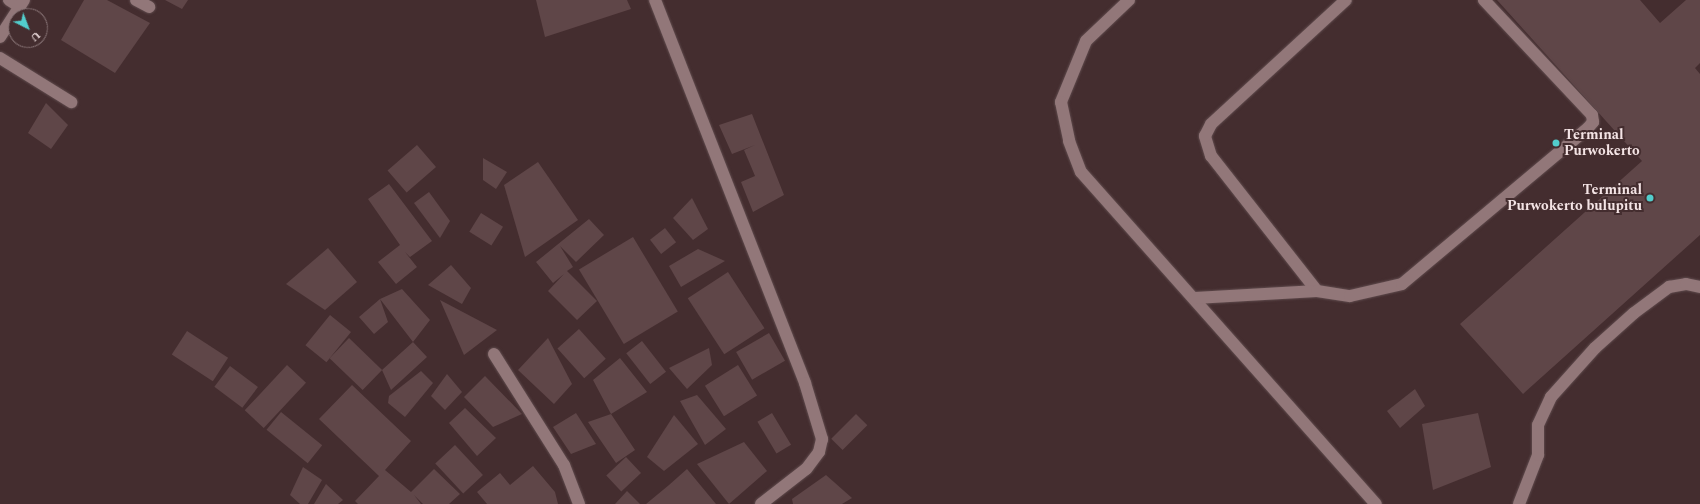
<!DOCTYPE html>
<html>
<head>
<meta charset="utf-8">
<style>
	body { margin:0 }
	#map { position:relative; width:1700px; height:504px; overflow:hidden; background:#442d2f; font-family:Spectral,serif }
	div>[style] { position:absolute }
	.building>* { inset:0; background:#5f4648; transform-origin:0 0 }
	.roads { filter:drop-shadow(0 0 1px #5f4b4d) drop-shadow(0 0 1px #5f4b4d) }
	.minor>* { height:12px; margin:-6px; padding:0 6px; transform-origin:6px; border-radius:6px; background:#927779 }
	.dots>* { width:11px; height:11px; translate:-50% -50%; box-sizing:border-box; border:2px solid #442d2f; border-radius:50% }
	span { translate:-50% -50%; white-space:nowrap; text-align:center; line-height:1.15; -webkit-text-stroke:4px #442d2f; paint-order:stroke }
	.poi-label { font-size:14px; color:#f4e4e5; font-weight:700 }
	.left { translate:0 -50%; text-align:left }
	.right { translate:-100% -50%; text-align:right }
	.north { position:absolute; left:8px; top:8px; width:40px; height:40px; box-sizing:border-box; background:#442d2f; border:1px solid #8a7678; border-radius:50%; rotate:138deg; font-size:11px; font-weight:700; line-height:16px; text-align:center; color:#f4e4e5 }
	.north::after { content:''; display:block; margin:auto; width:14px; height:18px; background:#52cdcc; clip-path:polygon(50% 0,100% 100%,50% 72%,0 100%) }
</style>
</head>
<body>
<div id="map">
	<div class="building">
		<i style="clip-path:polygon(84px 0,107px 0,150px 23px,115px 73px,61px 40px)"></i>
		<i style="clip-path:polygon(165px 0,188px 0,182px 9px)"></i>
		<i style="clip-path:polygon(536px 0,627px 0,631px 9px,545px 37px)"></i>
		<i style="clip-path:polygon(1497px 0,1640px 0,1660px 23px,1686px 0,1700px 0,1700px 63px,1695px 68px,1700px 74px,1700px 235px,1523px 394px,1460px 324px,1642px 161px)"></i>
		<i style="clip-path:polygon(46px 103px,68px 125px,51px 149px,28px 133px)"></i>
		<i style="clip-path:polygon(752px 114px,784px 195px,753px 212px,741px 182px,755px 176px,744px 150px,755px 145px,732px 154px,719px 125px)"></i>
		<i style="left:417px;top:145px;width:29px;height:39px;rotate:49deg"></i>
		<i style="clip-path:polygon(483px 158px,507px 172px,496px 189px,483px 180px)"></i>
		<i style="clip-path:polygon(538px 162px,578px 220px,525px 257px,504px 185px)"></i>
		<i style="clip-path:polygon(389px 184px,432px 241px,410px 257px,405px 252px,417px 267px,396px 284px,378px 262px,400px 245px,368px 199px)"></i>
		<i style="clip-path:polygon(429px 192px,450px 221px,440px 238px,414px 203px)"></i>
		<i style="clip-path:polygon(692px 198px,708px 229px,693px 240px,673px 218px)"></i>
		<i style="left:481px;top:213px;width:26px;height:22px;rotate:32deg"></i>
		<i style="clip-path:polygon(589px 219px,604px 235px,576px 262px,560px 246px,573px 267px,567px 271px,597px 301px,577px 320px,548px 291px,564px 274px,553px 283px,536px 262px)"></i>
		<i style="left:665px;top:228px;width:18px;height:19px;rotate:52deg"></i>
		<i style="left:633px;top:237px;width:87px;height:63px;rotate:59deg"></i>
		<i style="clip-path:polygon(328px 248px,357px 282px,325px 310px,286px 284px)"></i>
		<i style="clip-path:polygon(698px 249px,725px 261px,681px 287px,669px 266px)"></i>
		<i style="clip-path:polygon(451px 265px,471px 288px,462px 304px,428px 285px)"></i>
		<i style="left:728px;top:272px;width:67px;height:48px;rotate:57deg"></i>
		<i style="clip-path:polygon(402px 289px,430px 320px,413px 342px,427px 357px,391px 390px,382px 370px,413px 342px,380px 299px,388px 322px,374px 334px,359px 317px,380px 299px)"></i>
		<i style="clip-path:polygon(440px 300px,497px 330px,464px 355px)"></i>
		<i style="left:330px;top:315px;width:27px;height:39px;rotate:39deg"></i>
		<i style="left:579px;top:329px;width:40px;height:29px;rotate:48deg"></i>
		<i style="left:187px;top:331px;width:49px;height:28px;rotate:33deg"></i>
		<i style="left:769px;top:333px;width:32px;height:38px;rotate:60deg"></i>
		<i style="left:349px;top:338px;width:46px;height:28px;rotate:44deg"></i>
		<i style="clip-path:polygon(548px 338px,572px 384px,554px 404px,518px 370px)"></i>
		<i style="left:642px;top:341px;width:39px;height:20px;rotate:52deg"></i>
		<i style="clip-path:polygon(709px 348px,712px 365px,687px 389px,669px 368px)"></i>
		<i style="clip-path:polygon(620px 358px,647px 392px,611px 414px,635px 450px,616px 463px,588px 422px,611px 414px,593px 380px)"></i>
		<i style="left:287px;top:365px;width:26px;height:62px;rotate:43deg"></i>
		<i style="left:738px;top:365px;width:36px;height:39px;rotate:58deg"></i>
		<i style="left:230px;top:366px;width:35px;height:26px;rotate:37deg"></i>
		<i style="clip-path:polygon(421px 371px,433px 383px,405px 417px,388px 403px,389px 396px)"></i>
		<i style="clip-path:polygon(447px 374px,462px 392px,445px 410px,431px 396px)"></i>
		<i style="clip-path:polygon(485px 376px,522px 414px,493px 427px,464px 397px)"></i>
		<i style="clip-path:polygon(352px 385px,411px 441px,385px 470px,411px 492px,434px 469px,460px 494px,449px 504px,423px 504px,414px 495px,421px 504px,358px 504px,355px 501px,379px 476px,319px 419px)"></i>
		<i style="clip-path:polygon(1415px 389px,1425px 406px,1400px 428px,1387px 411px)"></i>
		<i style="clip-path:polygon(697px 395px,726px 429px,705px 445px,680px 401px)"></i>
		<i style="clip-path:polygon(465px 408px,496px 438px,477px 456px,449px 423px)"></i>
		<i style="left:281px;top:412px;width:53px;height:23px;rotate:39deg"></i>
		<i style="clip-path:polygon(576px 413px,596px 444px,571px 454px,553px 427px)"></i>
		<i style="left:772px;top:413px;width:37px;height:17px;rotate:59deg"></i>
		<i style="clip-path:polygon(1478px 413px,1491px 467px,1433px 490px,1422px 424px)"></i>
		<i style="left:856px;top:414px;width:16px;height:35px;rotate:45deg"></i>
		<i style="clip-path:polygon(674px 415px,698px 444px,664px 471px,647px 457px)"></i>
		<i style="clip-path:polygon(744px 442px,767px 471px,729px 504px,697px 464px)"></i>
		<i style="left:455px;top:445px;width:41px;height:27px;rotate:47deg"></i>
		<i style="left:626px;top:457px;width:22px;height:27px;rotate:47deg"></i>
		<i style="clip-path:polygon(533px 466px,555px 492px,558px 504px,487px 504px,477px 492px,500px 473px,510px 485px)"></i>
		<i style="clip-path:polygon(303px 467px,322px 480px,308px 504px,300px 504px,290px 495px)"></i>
		<i style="clip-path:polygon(687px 469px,716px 504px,646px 504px,669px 485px)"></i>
		<i style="clip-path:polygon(826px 475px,852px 498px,842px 504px,793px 504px,792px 499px)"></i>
		<i style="clip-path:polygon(326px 484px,343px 500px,338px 504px,314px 504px)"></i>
		<i style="clip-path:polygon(627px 491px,640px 504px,615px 504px)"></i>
	</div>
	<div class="roads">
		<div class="minor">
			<i style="left:9px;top:0;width:13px;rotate:32deg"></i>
			<i style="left:136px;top:0;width:15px;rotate:28deg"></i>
			<i style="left:655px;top:0;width:411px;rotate:68.6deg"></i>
			<i style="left:805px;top:383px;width:59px;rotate:73.1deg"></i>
			<i style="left:822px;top:439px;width:13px;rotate:103deg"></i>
			<i style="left:819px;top:452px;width:21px;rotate:127deg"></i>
			<i style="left:806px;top:469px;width:57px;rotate:142.1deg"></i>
			<i style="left:1129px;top:0;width:59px;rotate:136.4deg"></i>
			<i style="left:1086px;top:41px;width:66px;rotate:112.3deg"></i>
			<i style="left:1061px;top:102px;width:40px;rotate:78deg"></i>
			<i style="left:1069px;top:141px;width:33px;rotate:69deg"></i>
			<i style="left:1081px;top:172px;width:444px;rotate:48.4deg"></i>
			<i style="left:0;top:37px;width:44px;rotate:-57deg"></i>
			<i style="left:0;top:58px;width:84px;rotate:31.8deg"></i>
			<i style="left:1317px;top:291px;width:172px;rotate:-128.1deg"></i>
			<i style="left:1211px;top:156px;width:21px;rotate:-107deg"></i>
			<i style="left:1205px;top:136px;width:13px;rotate:-63deg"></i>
			<i style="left:1211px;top:124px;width:183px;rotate:-42.6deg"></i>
			<i style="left:1195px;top:298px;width:122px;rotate:-3.3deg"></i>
			<i style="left:1317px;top:291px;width:33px;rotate:9deg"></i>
			<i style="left:1350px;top:296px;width:53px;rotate:-13deg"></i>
			<i style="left:1402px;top:284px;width:243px;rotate:-40deg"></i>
			<i style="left:1588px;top:128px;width:8px;rotate:-50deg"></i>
			<i style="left:1593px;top:122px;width:7px;rotate:-98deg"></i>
			<i style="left:1592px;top:115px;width:158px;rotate:-133.2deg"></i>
			<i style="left:494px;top:354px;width:131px;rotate:57.8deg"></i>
			<i style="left:564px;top:465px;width:42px;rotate:69deg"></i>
			<i style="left:1519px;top:504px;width:53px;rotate:-68.8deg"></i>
			<i style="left:1538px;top:455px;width:30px;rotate:-90deg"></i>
			<i style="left:1538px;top:425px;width:31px;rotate:-65deg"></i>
			<i style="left:1551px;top:397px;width:66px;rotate:-48.1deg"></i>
			<i style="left:1595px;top:348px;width:52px;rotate:-41.9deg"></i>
			<i style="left:1634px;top:313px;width:44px;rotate:-36.6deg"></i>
			<i style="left:1669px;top:287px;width:17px;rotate:-10deg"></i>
			<i style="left:1686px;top:284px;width:14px;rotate:12deg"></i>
		</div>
	</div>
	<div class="dots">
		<i style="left:1556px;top:143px;background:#52cdcc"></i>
		<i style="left:1650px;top:198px;background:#52cdcc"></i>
	</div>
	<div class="poi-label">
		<span class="left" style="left:1564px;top:143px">Terminal<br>Purwokerto</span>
		<span class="right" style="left:1642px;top:198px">Terminal<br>Purwokerto bulupitu</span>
	</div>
	<div class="north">U</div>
</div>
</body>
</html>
